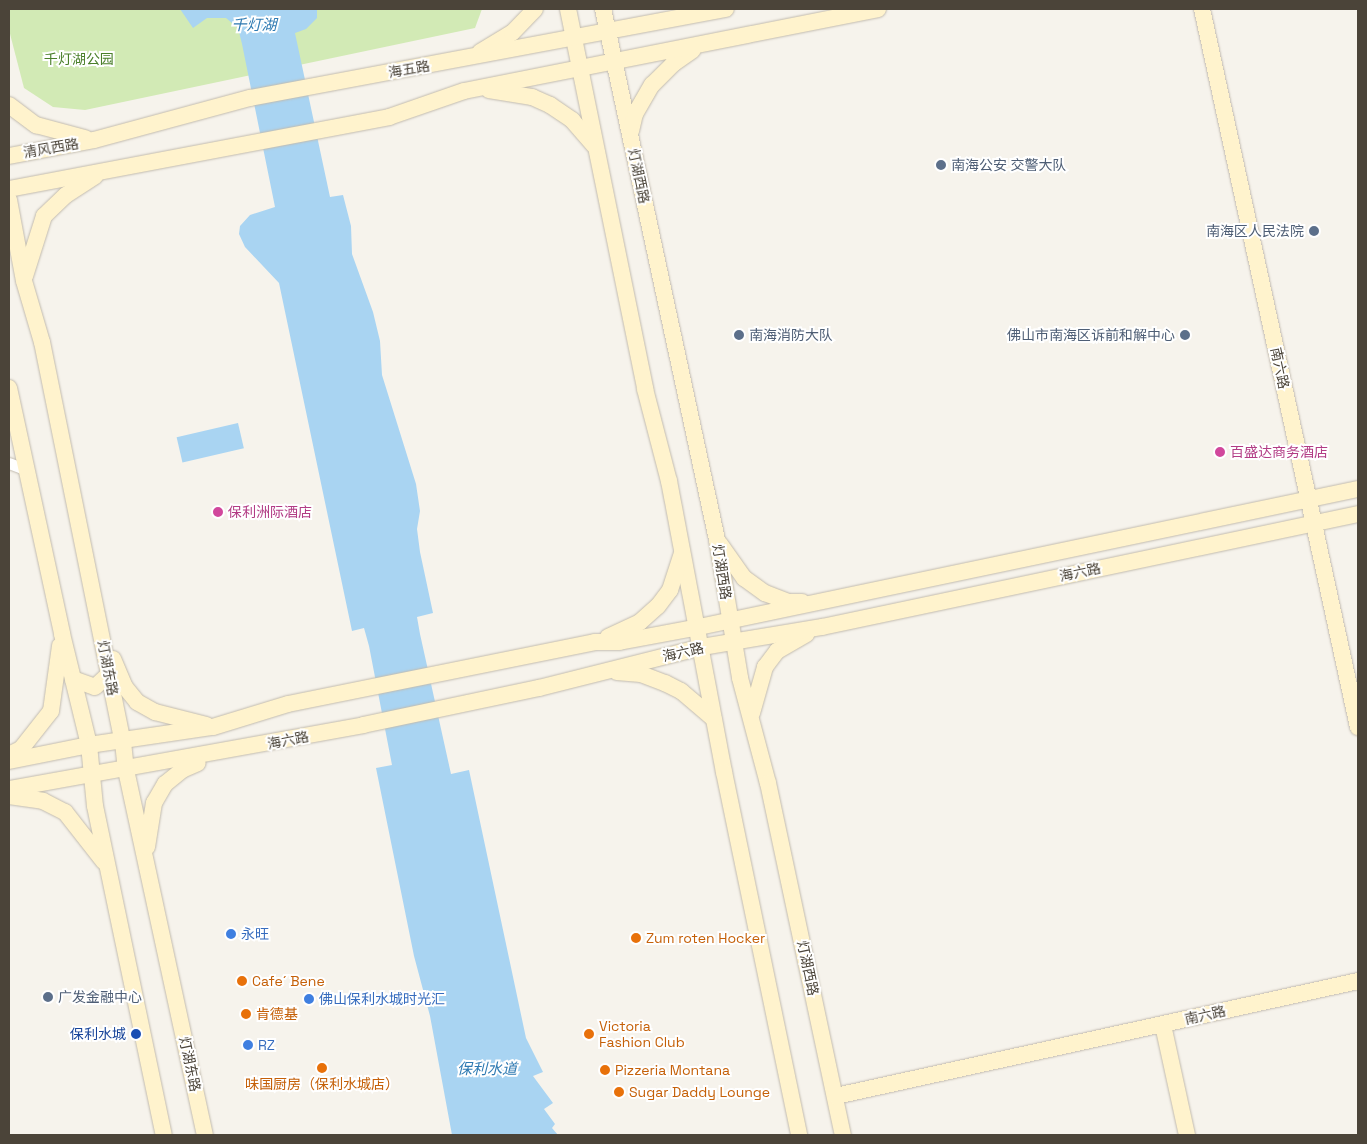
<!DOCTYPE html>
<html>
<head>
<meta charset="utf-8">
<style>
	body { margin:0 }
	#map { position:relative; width:1367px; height:1144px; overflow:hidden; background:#f6f3ec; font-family:"Space Grotesk","Noto Sans SC",sans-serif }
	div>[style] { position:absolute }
	.green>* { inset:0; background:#d2eab5 }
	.water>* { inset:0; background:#a9d4f2; transform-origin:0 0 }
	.roads { filter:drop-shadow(0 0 1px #c2bbae) drop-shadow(0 0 1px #c2bbae) }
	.street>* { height:11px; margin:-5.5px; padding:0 5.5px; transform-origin:5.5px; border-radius:5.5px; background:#fff }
	.secondary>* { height:16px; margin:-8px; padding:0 8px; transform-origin:8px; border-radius:8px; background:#fff3cd }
	.dots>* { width:14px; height:14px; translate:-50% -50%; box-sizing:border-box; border:2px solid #fff; border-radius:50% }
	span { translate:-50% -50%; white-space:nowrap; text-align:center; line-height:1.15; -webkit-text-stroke:4px #fff; paint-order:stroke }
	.park-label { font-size:14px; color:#4a7f2a }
	.street-label { font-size:14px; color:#4b4439 }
	.service-label { font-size:14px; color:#4e5e75 }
	.left { translate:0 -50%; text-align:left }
	.right { translate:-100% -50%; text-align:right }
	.hotel-label { font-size:14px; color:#b23c85 }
	.shop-label { font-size:14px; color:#366cbe }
	.food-label { font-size:14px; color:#c56008 }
	.transit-label { font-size:14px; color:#164399 }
	.water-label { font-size:15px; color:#2e7ab2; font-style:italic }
	.frame { position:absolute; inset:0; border:10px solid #4b4439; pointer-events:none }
</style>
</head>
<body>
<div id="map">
	<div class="green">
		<i style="clip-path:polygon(9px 9px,482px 9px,475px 28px,85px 110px,53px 107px,24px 88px,9px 30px)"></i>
	</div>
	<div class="water">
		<i style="clip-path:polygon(180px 9px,317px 9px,317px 18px,306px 29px,295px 33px,330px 197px,343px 195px,351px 226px,352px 254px,373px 312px,380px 341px,382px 375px,416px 484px,420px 511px,417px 529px,420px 552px,433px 613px,417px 617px,420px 634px,451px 774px,469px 770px,526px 1038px,543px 1072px,533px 1076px,553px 1103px,544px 1109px,555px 1124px,552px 1128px,558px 1135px,452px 1135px,430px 1016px,414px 956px,376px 768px,392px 765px,369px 646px,364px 628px,352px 631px,279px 283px,245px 247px,239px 234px,240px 226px,250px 215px,275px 207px,242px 44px,238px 28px,226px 18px,207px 18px,193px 28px)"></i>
		<i style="left:238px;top:423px;width:26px;height:63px;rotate:77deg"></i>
	</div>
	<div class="roads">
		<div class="street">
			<i style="left:9px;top:463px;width:17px;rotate:21deg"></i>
		</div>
		<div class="secondary">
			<i style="left:568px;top:9px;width:388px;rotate:78.5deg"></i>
			<i style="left:645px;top:389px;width:95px;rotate:75.4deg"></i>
			<i style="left:669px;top:481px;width:296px;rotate:79.3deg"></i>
			<i style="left:724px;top:772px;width:371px;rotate:78.3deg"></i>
			<i style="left:603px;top:9px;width:543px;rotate:77.88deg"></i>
			<i style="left:717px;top:540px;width:140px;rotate:80.5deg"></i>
			<i style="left:740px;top:678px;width:109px;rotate:75.1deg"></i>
			<i style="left:768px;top:783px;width:360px;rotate:78deg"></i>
			<i style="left:1202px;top:9px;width:735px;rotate:77.74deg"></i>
			<i style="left:480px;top:52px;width:37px;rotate:-31deg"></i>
			<i style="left:512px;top:33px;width:33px;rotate:-46deg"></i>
			<i style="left:489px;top:90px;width:44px;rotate:9.2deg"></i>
			<i style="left:532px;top:97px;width:20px;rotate:24deg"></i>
			<i style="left:550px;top:105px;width:27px;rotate:34deg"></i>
			<i style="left:572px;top:120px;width:33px;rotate:49deg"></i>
			<i style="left:9px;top:105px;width:34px;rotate:37deg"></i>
			<i style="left:36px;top:125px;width:51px;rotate:14.9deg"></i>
			<i style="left:631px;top:131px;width:17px;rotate:-77deg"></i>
			<i style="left:635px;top:114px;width:34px;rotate:-60deg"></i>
			<i style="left:652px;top:85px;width:30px;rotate:-45deg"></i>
			<i style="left:673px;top:64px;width:24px;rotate:-35deg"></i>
			<i style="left:9px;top:156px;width:86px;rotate:-10.7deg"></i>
			<i style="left:94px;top:140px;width:162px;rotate:-15.1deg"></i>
			<i style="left:250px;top:98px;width:484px;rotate:-10.6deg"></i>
			<i style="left:9px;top:189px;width:387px;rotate:-10.7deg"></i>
			<i style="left:389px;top:117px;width:79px;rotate:-19.1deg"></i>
			<i style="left:464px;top:91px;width:422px;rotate:-11.2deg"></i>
			<i style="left:9px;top:200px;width:82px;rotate:79.5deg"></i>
			<i style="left:24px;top:281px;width:64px;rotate:73.6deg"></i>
			<i style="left:42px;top:342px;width:408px;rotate:78.6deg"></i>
			<i style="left:123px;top:742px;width:28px;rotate:84deg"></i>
			<i style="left:126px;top:770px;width:373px;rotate:77.8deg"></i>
			<i style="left:25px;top:276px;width:63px;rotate:-72.4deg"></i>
			<i style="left:44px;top:216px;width:30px;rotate:-44deg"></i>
			<i style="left:66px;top:195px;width:35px;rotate:-33deg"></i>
			<i style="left:9px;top:388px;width:252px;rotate:77.8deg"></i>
			<i style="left:62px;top:634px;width:114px;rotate:76.3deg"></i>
			<i style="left:89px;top:745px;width:61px;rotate:84.4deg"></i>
			<i style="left:95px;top:806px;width:336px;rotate:78.2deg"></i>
			<i style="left:720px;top:544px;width:42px;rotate:54.8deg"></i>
			<i style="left:744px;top:578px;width:26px;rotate:36deg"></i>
			<i style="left:765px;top:593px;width:25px;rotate:21deg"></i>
			<i style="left:788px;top:602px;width:14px"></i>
			<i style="left:608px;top:637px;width:35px;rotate:-25deg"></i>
			<i style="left:640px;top:622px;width:24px;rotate:-42deg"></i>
			<i style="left:658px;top:606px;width:20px;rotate:-53deg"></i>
			<i style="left:670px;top:590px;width:39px;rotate:-72deg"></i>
			<i style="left:113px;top:659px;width:30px;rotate:67deg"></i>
			<i style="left:125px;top:687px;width:19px;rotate:51deg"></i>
			<i style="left:137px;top:702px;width:21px;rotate:29deg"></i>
			<i style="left:155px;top:712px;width:53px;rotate:14.3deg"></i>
			<i style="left:617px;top:672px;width:24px;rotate:5deg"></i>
			<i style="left:641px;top:674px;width:26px;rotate:21deg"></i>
			<i style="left:665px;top:683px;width:18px;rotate:27deg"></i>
			<i style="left:681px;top:691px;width:43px;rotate:40.3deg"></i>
			<i style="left:73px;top:679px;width:23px;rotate:20deg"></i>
			<i style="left:95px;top:687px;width:19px;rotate:-43deg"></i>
			<i style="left:752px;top:713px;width:48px;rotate:-74.2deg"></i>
			<i style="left:765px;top:667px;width:20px;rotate:-53deg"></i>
			<i style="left:777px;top:651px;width:34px;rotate:-30deg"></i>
			<i style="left:9px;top:755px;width:13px;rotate:-27deg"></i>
			<i style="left:21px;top:749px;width:48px;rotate:-51.7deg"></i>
			<i style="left:51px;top:711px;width:66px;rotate:-82.1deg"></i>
			<i style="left:9px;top:761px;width:82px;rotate:-11.3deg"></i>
			<i style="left:89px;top:745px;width:125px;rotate:-8.3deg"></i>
			<i style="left:213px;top:727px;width:78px;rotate:-17deg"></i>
			<i style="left:288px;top:704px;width:313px;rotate:-11.4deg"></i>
			<i style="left:595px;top:642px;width:24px"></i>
			<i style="left:619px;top:642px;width:81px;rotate:-10.6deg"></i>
			<i style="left:699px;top:627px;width:673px;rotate:-11.83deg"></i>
			<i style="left:9px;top:789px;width:360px;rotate:-10.2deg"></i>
			<i style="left:363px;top:725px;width:180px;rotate:-11.9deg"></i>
			<i style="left:539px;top:688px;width:168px;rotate:-14.1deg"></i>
			<i style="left:702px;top:647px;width:122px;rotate:-9.5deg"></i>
			<i style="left:822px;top:627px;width:548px;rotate:-11.9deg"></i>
			<i style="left:9px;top:796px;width:34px;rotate:8deg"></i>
			<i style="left:43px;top:801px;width:25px;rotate:27deg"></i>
			<i style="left:65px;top:812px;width:63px;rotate:52deg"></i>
			<i style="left:147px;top:847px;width:45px;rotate:-81deg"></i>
			<i style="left:154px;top:803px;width:22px;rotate:-60deg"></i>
			<i style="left:165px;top:784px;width:22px;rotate:-39deg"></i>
			<i style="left:182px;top:770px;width:17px;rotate:-24deg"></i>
			<i style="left:1163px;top:1025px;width:113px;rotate:77.7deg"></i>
			<i style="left:836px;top:1096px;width:535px;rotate:-12.42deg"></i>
		</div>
	</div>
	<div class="dots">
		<i style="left:941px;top:165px;background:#5c6f8a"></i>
		<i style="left:1314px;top:231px;background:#5c6f8a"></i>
		<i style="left:739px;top:335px;background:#5c6f8a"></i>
		<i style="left:1185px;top:335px;background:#5c6f8a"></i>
		<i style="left:1220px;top:452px;background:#d1479c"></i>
		<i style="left:218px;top:512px;background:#d1479c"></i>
		<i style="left:231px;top:934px;background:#3f7fe0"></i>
		<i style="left:636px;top:938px;background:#e8710a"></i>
		<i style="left:242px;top:981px;background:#e8710a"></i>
		<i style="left:48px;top:997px;background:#5c6f8a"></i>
		<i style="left:309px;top:999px;background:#3f7fe0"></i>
		<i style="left:246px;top:1014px;background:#e8710a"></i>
		<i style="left:136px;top:1034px;background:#1a4fb4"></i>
		<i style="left:589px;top:1034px;background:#e8710a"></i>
		<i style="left:248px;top:1045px;background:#3f7fe0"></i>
		<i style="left:322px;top:1068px;background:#e8710a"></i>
		<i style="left:605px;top:1070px;background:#e8710a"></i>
		<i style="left:619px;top:1092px;background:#e8710a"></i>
	</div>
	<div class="park-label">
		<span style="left:79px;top:59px">千灯湖公园</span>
	</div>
	<div class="street-label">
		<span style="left:409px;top:69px;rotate:-10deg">海五路</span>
		<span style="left:51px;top:148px;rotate:-10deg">清风西路</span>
		<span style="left:639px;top:176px;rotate:78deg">灯湖西路</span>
		<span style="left:1280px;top:368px;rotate:78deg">南六路</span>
		<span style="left:722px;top:572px;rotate:81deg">灯湖西路</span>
		<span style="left:1080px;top:572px;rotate:-12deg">海六路</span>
		<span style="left:683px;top:652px;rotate:-13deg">海六路</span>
		<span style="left:108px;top:668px;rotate:79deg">灯湖东路</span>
		<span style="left:288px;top:740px;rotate:-11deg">海六路</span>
		<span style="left:808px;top:968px;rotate:78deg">灯湖西路</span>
		<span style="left:1205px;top:1015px;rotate:-13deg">南六路</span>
		<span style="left:190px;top:1064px;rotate:78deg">灯湖东路</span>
	</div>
	<div class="service-label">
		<span class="left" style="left:951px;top:165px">南海公安 交警大队</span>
		<span class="right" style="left:1304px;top:231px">南海区人民法院</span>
		<span class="left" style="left:749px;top:335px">南海消防大队</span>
		<span class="right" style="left:1175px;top:335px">佛山市南海区诉前和解中心</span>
		<span class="left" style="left:58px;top:997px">广发金融中心</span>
	</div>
	<div class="hotel-label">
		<span class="left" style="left:1230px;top:452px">百盛达商务酒店</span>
		<span class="left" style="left:228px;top:512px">保利洲际酒店</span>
	</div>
	<div class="shop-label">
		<span class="left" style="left:241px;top:934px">永旺</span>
		<span class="left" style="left:319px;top:999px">佛山保利水城时光汇</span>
		<span class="left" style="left:258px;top:1045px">RZ</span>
	</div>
	<div class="food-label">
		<span class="left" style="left:646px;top:938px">Zum roten Hocker</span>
		<span class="left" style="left:252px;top:981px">Cafe´ Bene</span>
		<span class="left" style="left:256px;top:1014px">肯德基</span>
		<span class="left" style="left:599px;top:1034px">Victoria<br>Fashion Club</span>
		<span class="left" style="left:615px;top:1070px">Pizzeria Montana</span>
		<span style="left:322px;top:1084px">味国厨房（保利水城店）</span>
		<span class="left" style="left:629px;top:1092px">Sugar Daddy Lounge</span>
	</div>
	<div class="transit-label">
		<span class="right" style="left:126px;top:1034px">保利水城</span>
	</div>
	<div class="water-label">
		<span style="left:254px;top:25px">千灯湖</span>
		<span style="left:487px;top:1069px">保利水道</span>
	</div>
	<div class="frame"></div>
</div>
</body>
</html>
